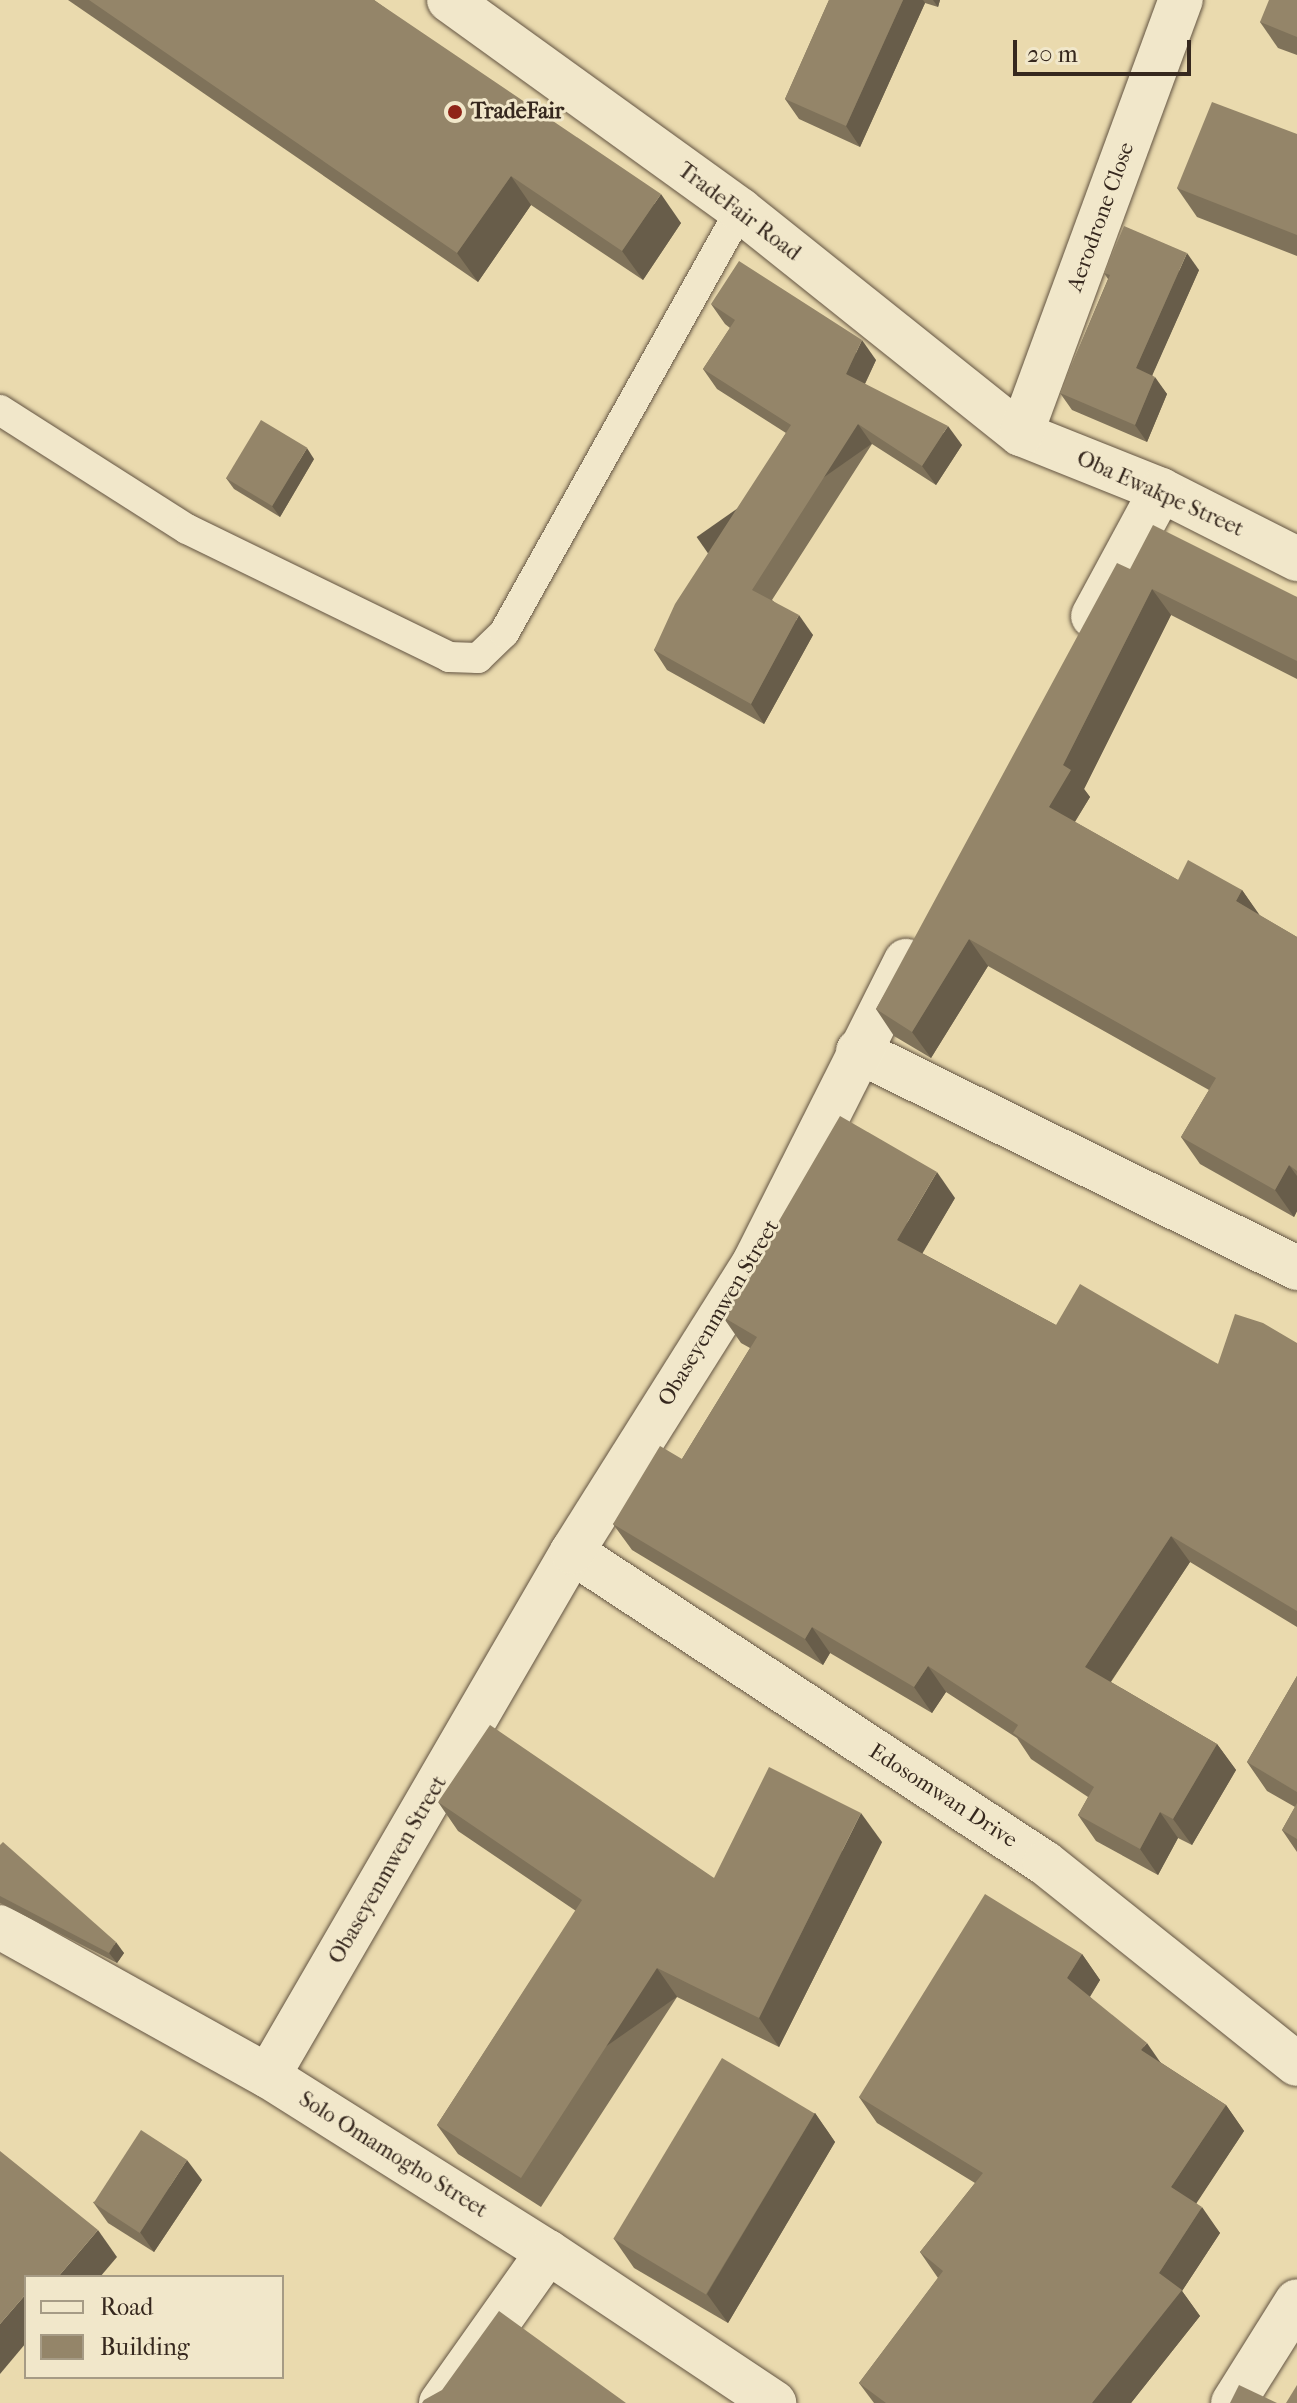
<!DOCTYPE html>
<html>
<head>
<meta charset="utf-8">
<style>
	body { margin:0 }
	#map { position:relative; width:1297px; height:2403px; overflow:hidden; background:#eadaae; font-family:"IM FELL French Canon",serif }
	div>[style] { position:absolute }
	.roads { filter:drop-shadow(0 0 2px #635442) drop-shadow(0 0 2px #635442) }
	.service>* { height:30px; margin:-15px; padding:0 15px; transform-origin:15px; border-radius:15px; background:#f1e7ca }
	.minor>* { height:44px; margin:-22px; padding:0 22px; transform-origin:22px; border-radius:22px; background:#f1e7ca }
	.wall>* { inset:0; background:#7f725a }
	.shaded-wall>* { inset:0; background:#685d4a; transform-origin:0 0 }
	.building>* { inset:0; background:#948569; transform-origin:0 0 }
	.dots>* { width:22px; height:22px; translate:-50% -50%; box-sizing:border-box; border:4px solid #f1e7ca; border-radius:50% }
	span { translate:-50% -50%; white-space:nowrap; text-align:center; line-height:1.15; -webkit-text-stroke:6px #f1e7ca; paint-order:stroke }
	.poi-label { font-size:22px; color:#36281e; font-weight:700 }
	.left { translate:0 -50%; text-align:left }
	.street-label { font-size:22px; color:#36281e }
	.legend { position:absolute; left:24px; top:2275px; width:260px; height:104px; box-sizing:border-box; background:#f1e7ca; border:2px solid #a69b85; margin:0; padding:10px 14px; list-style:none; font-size:24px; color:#36281e }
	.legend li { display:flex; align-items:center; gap:16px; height:40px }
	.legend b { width:40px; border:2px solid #a69b85 }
	.scale { position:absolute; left:1013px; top:40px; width:178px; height:36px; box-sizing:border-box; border:4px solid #36281e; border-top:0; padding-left:10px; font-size:24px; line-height:28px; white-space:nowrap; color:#36281e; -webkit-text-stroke:6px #f1e7ca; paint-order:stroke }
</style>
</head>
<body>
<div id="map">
	<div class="roads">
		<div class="service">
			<i style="left:0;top:410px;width:222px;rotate:32.5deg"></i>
			<i style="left:187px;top:529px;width:292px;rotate:26deg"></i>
			<i style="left:449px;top:657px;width:29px;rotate:2deg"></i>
			<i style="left:478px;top:658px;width:36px;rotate:-44deg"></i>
			<i style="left:504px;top:633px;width:484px;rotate:-60.8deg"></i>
		</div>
		<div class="minor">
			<i style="left:449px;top:0;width:359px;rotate:35.8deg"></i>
			<i style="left:740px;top:210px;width:359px;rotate:38.6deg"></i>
			<i style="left:1021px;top:434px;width:151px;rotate:21.8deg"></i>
			<i style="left:1161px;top:490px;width:153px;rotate:26.9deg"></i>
			<i style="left:1021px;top:434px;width:463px;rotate:-69.8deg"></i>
			<i style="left:1093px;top:616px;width:143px;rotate:-61.6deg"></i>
			<i style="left:858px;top:1051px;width:490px;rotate:26.3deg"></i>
			<i style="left:572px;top:1552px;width:566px;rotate:33.33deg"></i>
			<i style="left:1045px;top:1863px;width:322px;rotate:38.6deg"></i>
			<i style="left:0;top:1927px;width:307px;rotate:29.1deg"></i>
			<i style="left:268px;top:2076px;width:331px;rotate:32.2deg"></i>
			<i style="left:548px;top:2252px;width:272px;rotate:33.7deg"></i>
			<i style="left:268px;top:2076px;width:606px;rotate:-59.88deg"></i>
			<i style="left:572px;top:1552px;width:344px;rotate:-57.8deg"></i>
			<i style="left:755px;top:1261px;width:336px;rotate:-63.3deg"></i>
			<i style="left:441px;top:2403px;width:185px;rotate:-54.7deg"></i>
			<i style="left:1233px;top:2403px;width:120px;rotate:-57.9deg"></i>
		</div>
	</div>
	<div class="wall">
		<i style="clip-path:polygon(68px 0,374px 0,681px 223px,643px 280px,531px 205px,478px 282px)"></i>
		<i style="clip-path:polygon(829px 0,940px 0,938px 7px,925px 3px,860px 147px,799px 119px,785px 99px)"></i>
		<i style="clip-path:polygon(1297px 0,1297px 55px,1278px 48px,1260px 22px)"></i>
		<i style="clip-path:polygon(1297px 134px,1297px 256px,1197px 217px,1177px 188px)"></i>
		<i style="clip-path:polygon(1199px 270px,1152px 375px,1167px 394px,1147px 442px,1072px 410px,1060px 393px,1108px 279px,1104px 273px)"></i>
		<i style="clip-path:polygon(711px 304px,876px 360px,865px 384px,962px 445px,936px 485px,872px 444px,772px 600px,813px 635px,764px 724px,667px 670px,654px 650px,786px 433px,717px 389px,703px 369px,730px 328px,725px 324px)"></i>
		<i style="clip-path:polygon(314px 459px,280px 517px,234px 489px,226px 478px)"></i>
		<i style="clip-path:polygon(1130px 569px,1297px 597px,1297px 679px,1171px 615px,1084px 789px,1090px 797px,1075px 822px,1178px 880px,1242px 890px,1259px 915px,1297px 937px,1297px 1211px,1294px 1217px,1200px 1164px,1181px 1137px,1209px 1090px,988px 966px,931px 1058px,894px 1036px,876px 1009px)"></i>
		<i style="clip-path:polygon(955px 1198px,922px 1253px,1056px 1325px,1218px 1364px,1297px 1343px,1297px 1627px,1190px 1562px,1111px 1682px,1217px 1744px,1236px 1770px,1192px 1845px,1178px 1838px,1158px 1875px,1096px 1841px,1078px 1815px,1088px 1797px,1031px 1759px,1017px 1738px,946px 1692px,932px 1713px,830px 1653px,823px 1665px,632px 1550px,613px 1524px,682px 1459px,750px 1348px,741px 1343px,723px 1317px)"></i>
		<i style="clip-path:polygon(1297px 1676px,1297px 1852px,1282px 1830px,1295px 1807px,1267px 1791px,1247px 1762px)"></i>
		<i style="clip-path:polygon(438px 1802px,714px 1878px,882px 1842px,779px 2047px,677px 1997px,541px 2207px,458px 2154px,437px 2125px,576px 1911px,458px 1831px)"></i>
		<i style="clip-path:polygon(0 1845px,124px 1953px,117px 1963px,0 1903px)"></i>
		<i style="clip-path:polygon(1082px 1954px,1100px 1980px,1090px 1997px,1160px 2062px,1226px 2105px,1244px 2131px,1196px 2203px,1220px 2233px,1182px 2291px,1200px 2316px,1131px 2403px,874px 2403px,859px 2383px,938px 2278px,920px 2252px,975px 2183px,877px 2123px,859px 2097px)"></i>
		<i style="clip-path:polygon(815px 2113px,835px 2142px,728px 2323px,634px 2268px,614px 2239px)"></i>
		<i style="clip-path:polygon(202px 2180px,154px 2252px,108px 2223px,93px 2202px)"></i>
	</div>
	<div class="shaded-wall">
		<i style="clip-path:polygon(903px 0,923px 0,925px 3px,860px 147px,846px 126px)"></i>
		<i style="clip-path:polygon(933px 0,940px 0,938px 7px)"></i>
		<i style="clip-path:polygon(511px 176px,531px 205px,478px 282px,457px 253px)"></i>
		<i style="clip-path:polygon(661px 194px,681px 223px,643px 280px,622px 251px)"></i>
		<i style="clip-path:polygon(1187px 253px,1199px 270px,1148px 385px,1136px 368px)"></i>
		<i style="clip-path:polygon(862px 340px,876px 360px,860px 394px,846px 374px)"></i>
		<i style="clip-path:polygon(1155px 377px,1167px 394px,1147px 442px,1135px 425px)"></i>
		<i style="left:858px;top:424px;width:24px;height:197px;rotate:55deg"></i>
		<i style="clip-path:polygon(948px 426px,962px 445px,936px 485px,922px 466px)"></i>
		<i style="clip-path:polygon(307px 448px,314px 459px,280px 517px,272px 506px)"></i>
		<i style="clip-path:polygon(1152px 589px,1171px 615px,1084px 789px,1090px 797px,1067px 834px,1049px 807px,1063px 765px)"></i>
		<i style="clip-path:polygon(799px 615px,813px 635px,764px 724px,751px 704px)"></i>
		<i style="clip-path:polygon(1242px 890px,1261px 917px,1236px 901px)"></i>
		<i style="clip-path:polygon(969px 939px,988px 966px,931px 1058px,912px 1032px)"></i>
		<i style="clip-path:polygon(1289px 1165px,1297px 1176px,1297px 1211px,1294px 1217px,1275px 1190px)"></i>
		<i style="clip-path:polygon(937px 1172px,955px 1198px,915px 1266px,897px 1240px)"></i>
		<i style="clip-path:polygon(1171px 1536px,1190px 1562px,1103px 1693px,1085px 1667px)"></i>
		<i style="clip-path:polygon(812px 1627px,830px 1653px,823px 1665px,805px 1639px)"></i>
		<i style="clip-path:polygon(928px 1666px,946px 1692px,932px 1713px,914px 1687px)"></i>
		<i style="clip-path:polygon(1217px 1744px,1236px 1770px,1192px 1845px,1173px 1819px)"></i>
		<i style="clip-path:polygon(1160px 1812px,1178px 1838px,1158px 1875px,1140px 1849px)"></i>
		<i style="clip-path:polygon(861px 1813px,882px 1842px,779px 2047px,759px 2018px)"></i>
		<i style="clip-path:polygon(116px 1942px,124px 1953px,117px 1963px,109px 1953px)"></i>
		<i style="clip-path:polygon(1082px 1954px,1100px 1980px,1085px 2004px,1067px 1978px)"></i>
		<i style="left:657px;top:1968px;width:35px;height:250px;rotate:55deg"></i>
		<i style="clip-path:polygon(1147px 2043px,1165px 2069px,1141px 2050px)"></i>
		<i style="clip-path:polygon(1226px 2105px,1244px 2131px,1190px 2213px,1171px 2187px)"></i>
		<i style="clip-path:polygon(815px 2113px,835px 2142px,728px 2323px,707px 2294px)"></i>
		<i style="clip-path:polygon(187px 2160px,202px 2180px,154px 2252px,140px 2232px)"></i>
		<i style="clip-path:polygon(1202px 2207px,1220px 2233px,1182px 2291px,1200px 2316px,1131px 2403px,1092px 2403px,1159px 2273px)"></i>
		<i style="clip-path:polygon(98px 2230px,117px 2257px,100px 2277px,58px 2277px)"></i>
		<i style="clip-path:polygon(26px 2294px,26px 2343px,0 2374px,0 2324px)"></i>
	</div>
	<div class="building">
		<i style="clip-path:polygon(89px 0,374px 0,661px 194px,622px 251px,511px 176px,457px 253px)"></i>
		<i style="clip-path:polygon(829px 0,903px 0,846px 126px,785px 99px)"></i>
		<i style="clip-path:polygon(1269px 0,1297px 0,1297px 37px,1260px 22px)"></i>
		<i style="clip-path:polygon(1212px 102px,1297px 134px,1297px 235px,1177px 188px)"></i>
		<i style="clip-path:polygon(1124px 226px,1187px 253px,1136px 368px,1155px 377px,1135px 425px,1060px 393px,1110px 275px,1104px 273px)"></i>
		<i style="clip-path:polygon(739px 261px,862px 340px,846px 374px,948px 426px,922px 466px,858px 424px,752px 590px,799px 615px,751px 704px,654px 650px,675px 604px,791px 425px,703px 369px,735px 320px,711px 304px)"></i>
		<i style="left:261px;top:420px;width:54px;height:68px;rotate:31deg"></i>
		<i style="clip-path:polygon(1153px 525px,1297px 597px,1297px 661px,1152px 589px,1063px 765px,1071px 770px,1049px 807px,1178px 880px,1188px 860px,1242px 890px,1236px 901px,1297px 937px,1297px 1171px,1289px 1165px,1275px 1190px,1181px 1137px,1216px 1078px,969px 939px,912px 1032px,876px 1009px,1117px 563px,1130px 569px)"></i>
		<i style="clip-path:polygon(840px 1116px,937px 1172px,897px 1240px,1056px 1325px,1080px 1284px,1218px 1364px,1235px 1314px,1263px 1323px,1297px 1343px,1297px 1611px,1171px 1536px,1085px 1667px,1217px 1744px,1173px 1819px,1160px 1812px,1140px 1849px,1078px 1815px,1094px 1787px,1013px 1733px,1018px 1725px,928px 1666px,914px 1687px,812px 1627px,805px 1639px,613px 1524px,660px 1446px,682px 1459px,757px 1337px,723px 1317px)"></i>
		<i style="clip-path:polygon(1297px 1676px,1297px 1792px,1247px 1762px)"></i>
		<i style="clip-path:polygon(490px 1725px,714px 1878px,769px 1767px,861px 1813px,759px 2018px,657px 1968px,521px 2178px,437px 2125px,582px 1900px,438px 1802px)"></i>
		<i style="clip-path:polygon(1297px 1803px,1297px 1839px,1282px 1830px)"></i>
		<i style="clip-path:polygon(3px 1842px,116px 1942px,109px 1953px,0 1896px,0 1845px)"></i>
		<i style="clip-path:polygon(985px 1894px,1082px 1954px,1067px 1978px,1147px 2043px,1141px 2050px,1226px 2105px,1171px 2187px,1202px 2207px,1159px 2273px,1182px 2290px,1092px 2403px,886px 2403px,859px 2383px,943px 2271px,920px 2252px,983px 2173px,859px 2097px)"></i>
		<i style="left:722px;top:2058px;width:108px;height:211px;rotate:31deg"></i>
		<i style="left:141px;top:2130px;width:55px;height:87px;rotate:33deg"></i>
		<i style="clip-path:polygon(0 2151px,98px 2230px,58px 2277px,26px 2277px,26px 2294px,0 2324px)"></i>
		<i style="clip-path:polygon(499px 2311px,626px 2403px,422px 2403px,424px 2400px,442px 2390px)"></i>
		<i style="clip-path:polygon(1239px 2385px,1277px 2403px,1230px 2403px)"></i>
		<i style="clip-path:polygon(1297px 2385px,1297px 2403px,1286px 2403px)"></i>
	</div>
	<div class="dots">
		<i style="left:455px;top:112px;background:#8f2418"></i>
	</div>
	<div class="poi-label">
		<span class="left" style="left:471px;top:112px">TradeFair</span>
	</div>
	<div class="street-label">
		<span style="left:739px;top:212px;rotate:37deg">TradeFair Road</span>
		<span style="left:1101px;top:217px;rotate:-70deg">Aerodrone Close</span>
		<span style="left:1160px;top:494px;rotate:24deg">Oba Ewakpe Street</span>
		<span style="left:719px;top:1313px;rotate:-59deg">Obaseyenmwen Street</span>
		<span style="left:943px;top:1796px;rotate:33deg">Edosomwan Drive</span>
		<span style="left:388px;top:1870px;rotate:-60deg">Obaseyenmwen Street</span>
		<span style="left:393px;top:2155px;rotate:32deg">Solo Omamogho Street</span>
	</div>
	<ul class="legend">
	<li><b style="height:10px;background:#f1e7ca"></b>Road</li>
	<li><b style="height:22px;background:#948569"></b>Building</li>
	</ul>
	<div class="scale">20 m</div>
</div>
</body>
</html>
